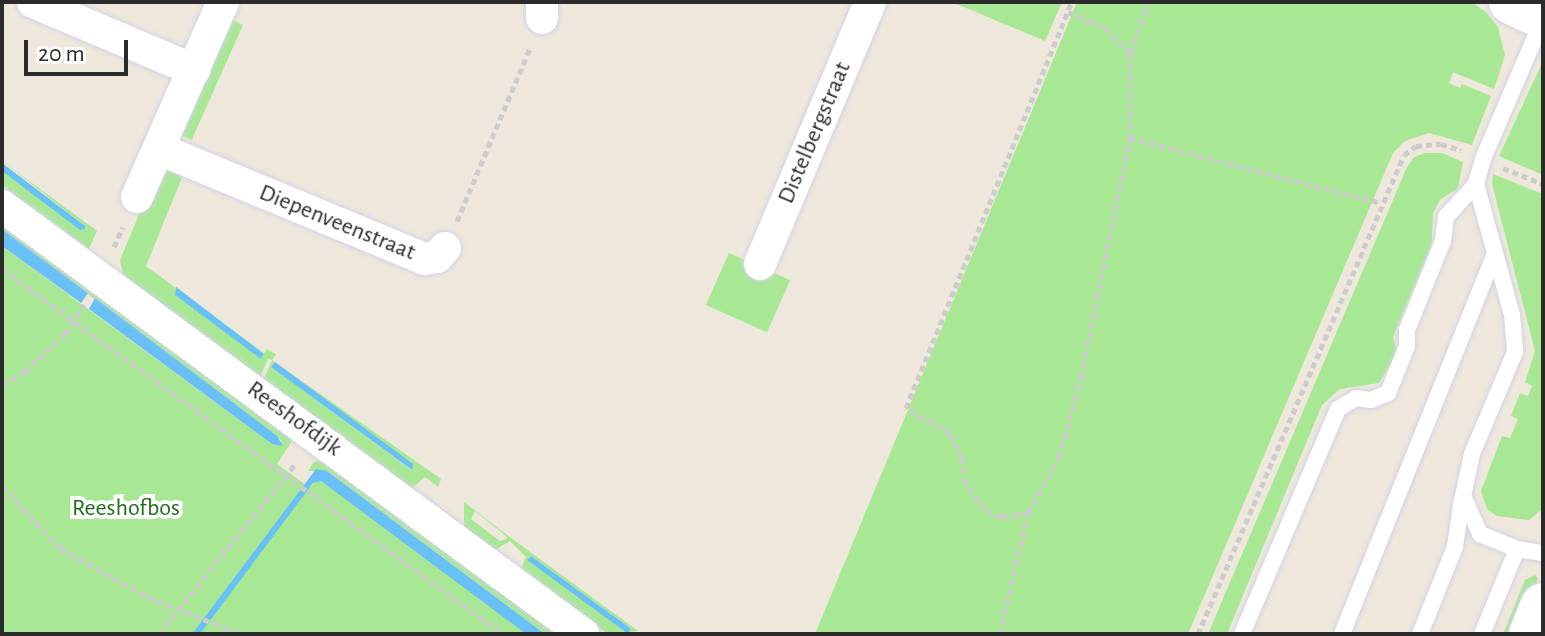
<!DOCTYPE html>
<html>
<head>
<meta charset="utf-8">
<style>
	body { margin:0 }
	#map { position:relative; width:1545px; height:636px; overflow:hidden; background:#eee8dc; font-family:"Alegreya Sans",sans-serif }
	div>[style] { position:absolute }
	.green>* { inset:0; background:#a8e895; transform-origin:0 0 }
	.water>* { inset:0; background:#69c0f6 }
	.path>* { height:5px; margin-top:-2.5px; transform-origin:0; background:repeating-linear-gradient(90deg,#ccc 0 6px,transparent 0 10px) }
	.roads { filter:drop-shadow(0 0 2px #d1d3e5) drop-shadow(0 0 2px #d1d3e5) }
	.lane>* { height:16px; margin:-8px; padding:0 8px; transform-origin:8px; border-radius:8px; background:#fff }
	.street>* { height:32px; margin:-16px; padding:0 16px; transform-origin:16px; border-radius:16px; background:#fff }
	.secondary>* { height:44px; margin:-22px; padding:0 22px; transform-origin:22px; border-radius:22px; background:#fff }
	span { translate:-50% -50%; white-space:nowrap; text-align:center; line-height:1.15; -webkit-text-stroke:8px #fff; paint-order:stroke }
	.street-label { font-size:24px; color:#2b2b2b }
	.park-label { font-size:24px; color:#1e6d16 }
	.frame { position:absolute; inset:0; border:4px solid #2b2b2b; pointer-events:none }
	.scale { position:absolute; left:24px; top:40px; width:104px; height:36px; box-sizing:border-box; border:4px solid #2b2b2b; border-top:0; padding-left:10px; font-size:24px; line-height:28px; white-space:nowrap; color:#2b2b2b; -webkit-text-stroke:6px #fff; paint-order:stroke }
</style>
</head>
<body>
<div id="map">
	<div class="green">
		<i style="clip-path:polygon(952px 2px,1062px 2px,1045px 41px)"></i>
		<i style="clip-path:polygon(1077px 2px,1471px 2px,1486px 12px,1498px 27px,1505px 55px,1494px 89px,1453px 72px,1449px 83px,1460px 88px,1462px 84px,1491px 96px,1472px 145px,1429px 133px,1405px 141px,1393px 153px,1188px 634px,815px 634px)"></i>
		<i style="left:232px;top:20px;width:12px;height:126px;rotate:24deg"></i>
		<i style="clip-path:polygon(1543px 61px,1543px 175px,1499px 156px)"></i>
		<i style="clip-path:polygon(1425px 153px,1442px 153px,1463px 162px,1458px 188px,1440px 200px,1433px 213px,1432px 243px,1393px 337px,1396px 350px,1393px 360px,1379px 383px,1340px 389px,1322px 405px,1227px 634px,1208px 634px,1407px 167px,1414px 157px)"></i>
		<i style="clip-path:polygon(2px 161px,97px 231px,89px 249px,2px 185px,2px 171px,85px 226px)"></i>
		<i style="clip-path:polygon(evenodd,159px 167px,183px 175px,146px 266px,264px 353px,267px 349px,276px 354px,272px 360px,441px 479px,438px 487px,425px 477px,412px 488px,264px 379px,272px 360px,268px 359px,260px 377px,123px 274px,120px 260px,159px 167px,176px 287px,264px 354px,261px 358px,175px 295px,176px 287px,159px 167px,274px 362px,412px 464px,411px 470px,272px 367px,274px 362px)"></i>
		<i style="clip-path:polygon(1493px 174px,1543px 194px,1543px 509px,1529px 520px,1497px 516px,1487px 509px,1481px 491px,1502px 436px,1510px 438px,1518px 419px,1511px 416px,1520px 393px,1528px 396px,1532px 386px,1525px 382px,1535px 351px,1492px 184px)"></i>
		<i style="clip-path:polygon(2px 217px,290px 431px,292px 441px,277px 464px,310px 488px,316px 481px,328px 482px,526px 634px,2px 634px,2px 246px,272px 444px,282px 441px,2px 229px)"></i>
		<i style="left:729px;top:253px;width:67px;height:57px;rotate:24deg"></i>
		<i style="clip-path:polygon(328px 459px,564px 634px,545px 634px,327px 471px,308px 471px,314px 462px)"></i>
		<i style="clip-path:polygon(evenodd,464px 502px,511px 538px,638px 631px,608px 634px,521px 569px,526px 557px,510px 541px,495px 550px,464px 527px,464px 502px,475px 511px,507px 537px,506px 539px,500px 541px,471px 519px,475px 511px,464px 502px,531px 556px,630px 628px,627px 633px,528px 558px,531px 556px)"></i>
		<i style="clip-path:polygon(1535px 575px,1538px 579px,1515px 634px,1503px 634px,1525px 580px)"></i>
	</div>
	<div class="water">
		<i style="clip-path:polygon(2px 163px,85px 226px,85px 229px,80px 230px,2px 171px)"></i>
		<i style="clip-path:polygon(2px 229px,88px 293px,81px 303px,2px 246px)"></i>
		<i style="clip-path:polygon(176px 287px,264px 354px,261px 359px,175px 295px)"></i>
		<i style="clip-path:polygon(95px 298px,277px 436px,283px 446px,272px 444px,89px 309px)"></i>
		<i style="clip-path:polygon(275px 362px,413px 464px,412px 470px,271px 367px)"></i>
		<i style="clip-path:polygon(316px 469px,327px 471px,545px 634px,526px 634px,321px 481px,313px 483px,200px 634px,192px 634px)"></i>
		<i style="clip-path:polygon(531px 556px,630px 628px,630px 631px,627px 633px,527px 560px)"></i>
	</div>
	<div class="path">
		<i style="left:1068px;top:12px;width:40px;rotate:23.4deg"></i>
		<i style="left:1105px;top:28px;width:35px;rotate:45deg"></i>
		<i style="left:1130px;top:53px;width:85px;rotate:90deg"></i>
		<i style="left:1130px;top:53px;width:54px;rotate:-70.6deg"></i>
		<i style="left:1503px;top:168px;width:43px;rotate:21.8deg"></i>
		<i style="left:457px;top:221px;width:190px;rotate:-67.1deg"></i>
		<i style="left:114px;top:247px;width:22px;rotate:-66deg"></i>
		<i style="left:2px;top:269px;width:620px;rotate:36.07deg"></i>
		<i style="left:2px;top:385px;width:26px;rotate:-31deg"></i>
		<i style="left:24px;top:372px;width:56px;rotate:-42.8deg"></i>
		<i style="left:65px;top:334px;width:35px;rotate:-57deg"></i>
		<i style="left:2px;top:486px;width:86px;rotate:46.9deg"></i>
		<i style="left:61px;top:549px;width:99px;rotate:28.9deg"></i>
		<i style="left:148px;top:597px;width:99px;rotate:21.9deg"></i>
		<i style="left:1028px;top:513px;width:27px;rotate:172deg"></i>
		<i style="left:1001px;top:517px;width:19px;rotate:-155deg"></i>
		<i style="left:984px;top:509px;width:32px;rotate:-126deg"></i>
		<i style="left:965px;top:483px;width:25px;rotate:-97deg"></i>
		<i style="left:962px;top:458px;width:28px;rotate:-116deg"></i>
		<i style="left:950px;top:433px;width:51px;rotate:-150.4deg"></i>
		<i style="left:906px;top:408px;width:439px;rotate:-67.8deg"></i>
		<i style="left:159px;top:634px;width:219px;rotate:-51.3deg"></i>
		<i style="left:1000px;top:634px;width:124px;rotate:-77deg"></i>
		<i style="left:1028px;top:513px;width:63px;rotate:-60.6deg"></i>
		<i style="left:1059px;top:458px;width:84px;rotate:-74.8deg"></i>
		<i style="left:1081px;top:377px;width:244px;rotate:-78.4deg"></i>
		<i style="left:1130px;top:138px;width:259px;rotate:14.5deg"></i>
		<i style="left:1198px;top:634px;width:521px;rotate:-66.73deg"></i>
		<i style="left:1404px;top:155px;width:15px;rotate:-37deg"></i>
		<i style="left:1416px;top:146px;width:25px;rotate:-5deg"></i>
		<i style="left:1441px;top:144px;width:21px;rotate:17deg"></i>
	</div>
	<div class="roads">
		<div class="lane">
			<i style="left:1543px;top:19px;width:152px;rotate:113.2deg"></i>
			<i style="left:1483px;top:159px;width:26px;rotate:106deg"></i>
			<i style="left:1476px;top:184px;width:136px;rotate:74.6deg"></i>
			<i style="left:1512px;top:315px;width:37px;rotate:85deg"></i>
			<i style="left:1515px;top:352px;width:111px;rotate:112.9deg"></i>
			<i style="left:1472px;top:454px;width:43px;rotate:102.1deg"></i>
			<i style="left:1463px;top:496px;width:42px;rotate:65.9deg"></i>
			<i style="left:1480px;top:534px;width:40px;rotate:22deg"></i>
			<i style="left:1517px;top:549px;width:26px;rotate:9deg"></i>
			<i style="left:1242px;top:634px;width:245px;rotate:-66.9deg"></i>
			<i style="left:1338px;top:409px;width:21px;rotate:-31deg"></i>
			<i style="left:1356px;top:398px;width:15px;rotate:8deg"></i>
			<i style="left:1371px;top:400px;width:18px;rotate:-22deg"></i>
			<i style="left:1388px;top:393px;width:51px;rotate:-68deg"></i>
			<i style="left:1407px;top:346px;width:16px;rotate:-90deg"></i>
			<i style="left:1407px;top:330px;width:96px;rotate:-68deg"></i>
			<i style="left:1443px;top:241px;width:24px;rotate:-83deg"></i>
			<i style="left:1446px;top:217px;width:45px;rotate:-47.7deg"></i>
			<i style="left:1342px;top:634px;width:407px;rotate:-68.1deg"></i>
			<i style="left:1420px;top:634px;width:94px;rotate:-68.1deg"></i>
			<i style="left:1455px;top:547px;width:49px;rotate:-81.9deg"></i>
			<i style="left:1482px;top:634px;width:92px;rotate:-67.6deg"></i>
		</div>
		<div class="street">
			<i style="left:33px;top:2px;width:175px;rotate:22.9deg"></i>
			<i style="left:542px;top:18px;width:16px;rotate:-90deg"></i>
			<i style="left:159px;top:149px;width:287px;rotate:22.5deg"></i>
			<i style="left:424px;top:259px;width:13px;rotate:-9deg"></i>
			<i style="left:437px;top:257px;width:12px;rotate:-48deg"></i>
			<i style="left:137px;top:197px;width:213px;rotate:-66.2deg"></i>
			<i style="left:2px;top:206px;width:722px;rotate:36.38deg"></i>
			<i style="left:760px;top:264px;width:284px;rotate:-67.2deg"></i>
		</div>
		<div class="secondary">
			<i style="left:1511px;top:2px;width:35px;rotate:25deg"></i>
			<i style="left:1531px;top:634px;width:31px;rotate:-68deg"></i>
		</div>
	</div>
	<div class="street-label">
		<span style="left:815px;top:133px;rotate:-67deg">Distelbergstraat</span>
		<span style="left:337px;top:223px;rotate:22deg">Diepenveenstraat</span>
		<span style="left:294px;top:419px;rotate:36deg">Reeshofdijk</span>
	</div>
	<div class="park-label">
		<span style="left:126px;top:509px">Reeshofbos</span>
	</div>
	<div class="frame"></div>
	<div class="scale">20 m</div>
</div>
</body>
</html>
